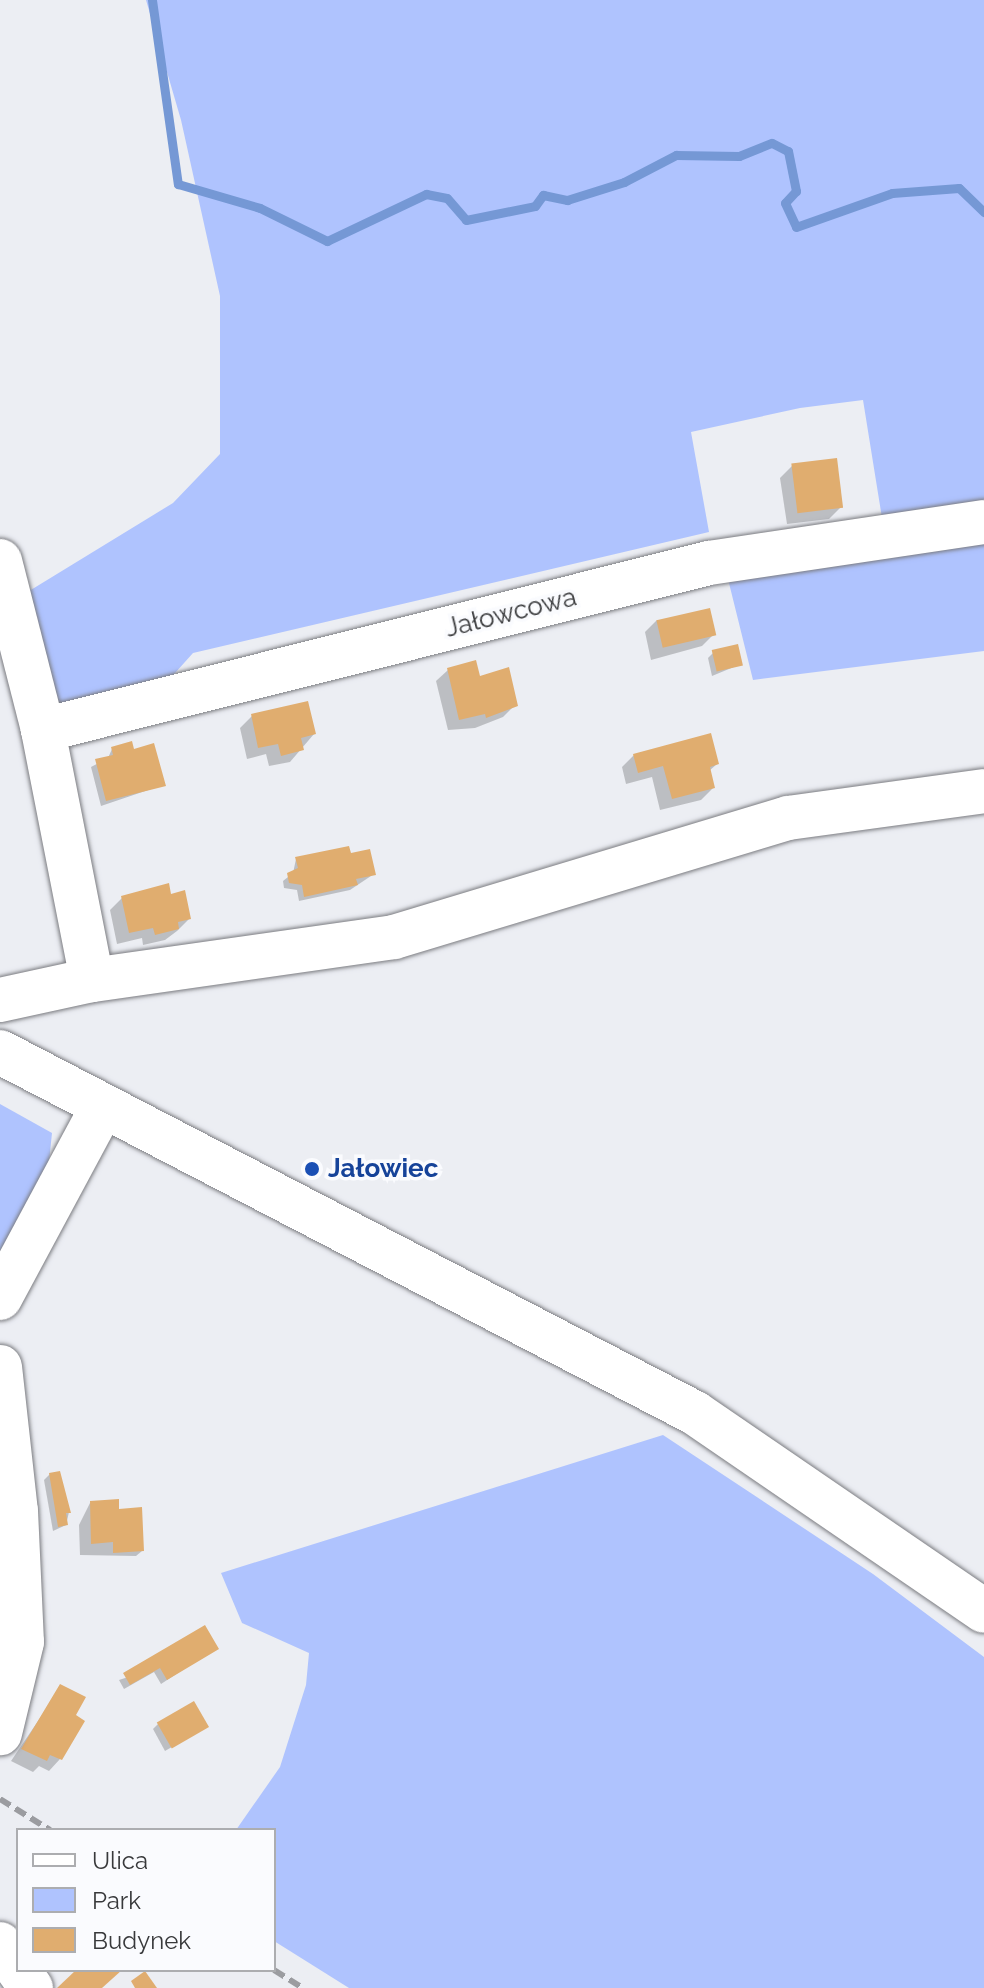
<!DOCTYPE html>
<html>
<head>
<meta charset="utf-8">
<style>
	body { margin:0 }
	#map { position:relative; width:984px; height:1988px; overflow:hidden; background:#eceef3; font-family:Raleway,sans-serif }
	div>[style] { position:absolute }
	.green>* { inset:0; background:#afc3fe }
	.shadow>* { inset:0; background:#0003 }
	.stream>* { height:9px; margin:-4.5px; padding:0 4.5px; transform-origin:4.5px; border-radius:4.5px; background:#7598d5 }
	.building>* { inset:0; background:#e0ad6f; transform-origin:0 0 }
	.roads { filter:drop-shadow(0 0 2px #7b7c81) drop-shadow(0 0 2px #7b7c81) }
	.minor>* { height:44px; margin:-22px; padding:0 22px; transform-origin:22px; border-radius:22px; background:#fff }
	.major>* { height:44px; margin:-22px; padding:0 22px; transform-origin:22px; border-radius:22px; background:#fff }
	.rail>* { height:6px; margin-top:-3px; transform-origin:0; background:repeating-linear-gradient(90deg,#9b9ca0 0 12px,transparent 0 18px) }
	.dots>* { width:22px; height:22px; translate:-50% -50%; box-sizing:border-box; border:4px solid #fafbfe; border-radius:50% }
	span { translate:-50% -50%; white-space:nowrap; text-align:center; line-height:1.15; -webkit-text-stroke:7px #fafbfe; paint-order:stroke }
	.street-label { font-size:26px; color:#38393b }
	.transit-label { font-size:26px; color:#164399; font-weight:700 }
	.left { translate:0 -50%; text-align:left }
	.legend { position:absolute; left:16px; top:1828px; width:260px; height:144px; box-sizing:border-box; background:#fafbfe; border:2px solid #acadb0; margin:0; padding:10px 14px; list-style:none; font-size:24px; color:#38393b }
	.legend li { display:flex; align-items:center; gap:16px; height:40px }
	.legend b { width:40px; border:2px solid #acadb0 }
</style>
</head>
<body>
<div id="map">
	<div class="green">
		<i style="clip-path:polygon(146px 0,984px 0,984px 651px,753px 680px,726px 571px,887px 549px,863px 400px,800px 408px,691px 432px,709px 532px,193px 653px,167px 682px,52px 707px,21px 596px,173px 503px,220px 454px,220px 296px,181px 120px)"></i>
		<i style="clip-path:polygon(0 1104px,52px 1133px,49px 1162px,0 1259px)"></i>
		<i style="clip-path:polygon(663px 1435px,873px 1574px,984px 1657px,984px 1988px,349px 1988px,274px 1941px,274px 1830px,236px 1830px,280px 1767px,306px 1685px,309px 1653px,242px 1623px,221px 1573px)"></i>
	</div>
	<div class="shadow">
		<i style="clip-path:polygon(792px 466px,841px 507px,829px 519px,787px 524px,780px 478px)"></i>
		<i style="clip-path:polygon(657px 620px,714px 634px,702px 646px,651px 660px,645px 632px)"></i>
		<i style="clip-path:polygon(713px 653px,741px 664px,712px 676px,708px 658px)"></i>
		<i style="clip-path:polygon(448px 670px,478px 678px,515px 705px,503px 717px,475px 728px,448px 730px,436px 681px)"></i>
		<i style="clip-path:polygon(252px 716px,314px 734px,290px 762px,269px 766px,266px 754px,247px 759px,240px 728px)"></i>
		<i style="clip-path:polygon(112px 749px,133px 751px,163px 785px,101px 806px,91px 767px,108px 758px)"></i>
		<i style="clip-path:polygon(634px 755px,717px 764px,709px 771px,713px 788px,701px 800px,660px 810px,652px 777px,626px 784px,622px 767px)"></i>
		<i style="clip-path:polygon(349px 855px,374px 874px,350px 890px,299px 901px,297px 890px,284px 888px,283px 881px,293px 873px,296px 859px)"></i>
		<i style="clip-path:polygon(170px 896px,189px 919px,177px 931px,165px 940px,143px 945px,142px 938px,117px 944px,110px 910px,122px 898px)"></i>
		<i style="clip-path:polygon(50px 1474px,69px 1512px,66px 1525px,53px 1531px,44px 1480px)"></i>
		<i style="clip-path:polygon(90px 1503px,117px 1511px,142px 1551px,136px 1556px,80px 1555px,79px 1525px)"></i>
		<i style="clip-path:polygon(216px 1648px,161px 1684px,154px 1672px,124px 1689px,119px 1680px)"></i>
		<i style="clip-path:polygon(61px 1687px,74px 1715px,60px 1759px,49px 1771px,39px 1766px,33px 1772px,11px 1761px)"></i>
		<i style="clip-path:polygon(158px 1724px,206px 1727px,165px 1751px,153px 1729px)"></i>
	</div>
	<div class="stream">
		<i style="left:152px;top:0;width:186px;rotate:82deg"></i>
		<i style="left:178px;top:184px;width:85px;rotate:16.3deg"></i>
		<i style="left:260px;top:208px;width:75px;rotate:26.2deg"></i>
		<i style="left:327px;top:241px;width:110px;rotate:-25.4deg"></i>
		<i style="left:426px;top:194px;width:21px;rotate:11deg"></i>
		<i style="left:447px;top:198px;width:29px;rotate:49deg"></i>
		<i style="left:466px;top:220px;width:70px;rotate:-11.5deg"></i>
		<i style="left:535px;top:206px;width:14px;rotate:-54deg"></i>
		<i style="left:543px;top:195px;width:25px;rotate:12deg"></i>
		<i style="left:567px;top:200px;width:60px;rotate:-17.5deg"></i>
		<i style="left:624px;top:182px;width:59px;rotate:-27.4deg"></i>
		<i style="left:676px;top:155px;width:63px;rotate:0.9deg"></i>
		<i style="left:739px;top:156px;width:35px;rotate:-22deg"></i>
		<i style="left:772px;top:143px;width:18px;rotate:27deg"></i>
		<i style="left:788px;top:151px;width:41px;rotate:78.7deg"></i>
		<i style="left:796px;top:191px;width:16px;rotate:133deg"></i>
		<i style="left:785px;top:203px;width:26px;rotate:65deg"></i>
		<i style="left:796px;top:227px;width:102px;rotate:-19.5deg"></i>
		<i style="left:892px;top:193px;width:67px;rotate:-4.3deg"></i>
		<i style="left:959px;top:188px;width:35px;rotate:44deg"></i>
	</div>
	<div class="building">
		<i style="left:837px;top:458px;width:50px;height:46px;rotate:83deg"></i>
		<i style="left:710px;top:608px;width:28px;height:55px;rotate:77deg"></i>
		<i style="left:738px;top:644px;width:22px;height:27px;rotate:77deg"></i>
		<i style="clip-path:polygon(476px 660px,480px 676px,509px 667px,518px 706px,486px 718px,485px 714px,459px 720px,447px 668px)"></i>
		<i style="clip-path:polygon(308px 701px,316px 734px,301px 738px,304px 750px,281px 756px,278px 744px,258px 748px,251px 714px)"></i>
		<i style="clip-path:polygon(711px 733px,719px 764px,710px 767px,715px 788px,672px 799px,663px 766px,638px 773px,633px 754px)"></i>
		<i style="clip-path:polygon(132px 741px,134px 749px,154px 743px,166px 786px,106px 801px,95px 759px,113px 755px,111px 747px)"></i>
		<i style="clip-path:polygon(349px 846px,351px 853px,370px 849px,376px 875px,356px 879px,358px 885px,304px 897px,302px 885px,289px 883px,287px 873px,298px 868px,295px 857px)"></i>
		<i style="clip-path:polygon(169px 883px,171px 894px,185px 890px,191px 919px,178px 922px,179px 929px,155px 935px,153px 928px,129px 933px,121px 896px)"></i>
		<i style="clip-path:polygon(60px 1471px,71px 1513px,66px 1513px,68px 1525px,58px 1527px,49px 1473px)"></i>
		<i style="clip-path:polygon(119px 1499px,119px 1509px,142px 1507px,144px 1551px,113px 1553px,113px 1542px,91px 1544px,90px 1501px)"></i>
		<i style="clip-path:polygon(205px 1625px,219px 1649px,167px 1680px,160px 1668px,130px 1685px,123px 1673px)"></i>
		<i style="clip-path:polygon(60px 1684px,86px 1697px,76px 1715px,85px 1721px,62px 1760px,50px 1755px,47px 1761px,21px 1749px)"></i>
		<i style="left:194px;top:1701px;width:30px;height:43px;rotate:60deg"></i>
		<i style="clip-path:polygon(76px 1970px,122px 1970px,102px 1988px,57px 1988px)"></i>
		<i style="clip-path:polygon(145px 1971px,157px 1988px,135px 1988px,131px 1981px)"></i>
	</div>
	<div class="roads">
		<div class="minor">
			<i style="left:0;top:561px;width:174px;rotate:75.7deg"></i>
			<i style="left:92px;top:980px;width:255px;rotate:-101.1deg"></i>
			<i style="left:43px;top:730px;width:687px;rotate:-14.08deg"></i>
			<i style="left:709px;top:563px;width:278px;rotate:-8.5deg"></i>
			<i style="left:0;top:1000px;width:94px;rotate:-12.3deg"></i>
			<i style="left:92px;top:980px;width:305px;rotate:-8.1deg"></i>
			<i style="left:394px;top:937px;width:412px;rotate:-16.8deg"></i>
			<i style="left:788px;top:818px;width:198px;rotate:-7.8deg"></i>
			<i style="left:0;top:1298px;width:218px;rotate:-61.8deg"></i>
			<i style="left:0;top:1367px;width:145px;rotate:83.7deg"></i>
			<i style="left:16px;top:1511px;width:131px;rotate:87.4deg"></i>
			<i style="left:22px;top:1642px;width:94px;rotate:103.6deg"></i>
			<i style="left:0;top:1944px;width:54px;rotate:54.8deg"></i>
		</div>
		<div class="major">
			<i style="left:0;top:1052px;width:783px;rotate:27.45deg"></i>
			<i style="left:695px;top:1413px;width:350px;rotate:34.4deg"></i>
		</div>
	</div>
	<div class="rail">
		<i style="left:0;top:1799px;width:59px;rotate:31.8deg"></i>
		<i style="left:274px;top:1970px;width:34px;rotate:32deg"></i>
	</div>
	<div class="dots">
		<i style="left:312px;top:1169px;background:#1a4fb4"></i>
	</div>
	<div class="street-label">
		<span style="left:511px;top:613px;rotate:-14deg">Jałowcowa</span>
	</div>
	<div class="transit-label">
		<span class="left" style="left:328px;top:1169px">Jałowiec</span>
	</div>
	<ul class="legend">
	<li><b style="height:10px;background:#fff"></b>Ulica</li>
	<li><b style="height:22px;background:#afc3fe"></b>Park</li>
	<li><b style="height:22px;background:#e0ad6f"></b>Budynek</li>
	</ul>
</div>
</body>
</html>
